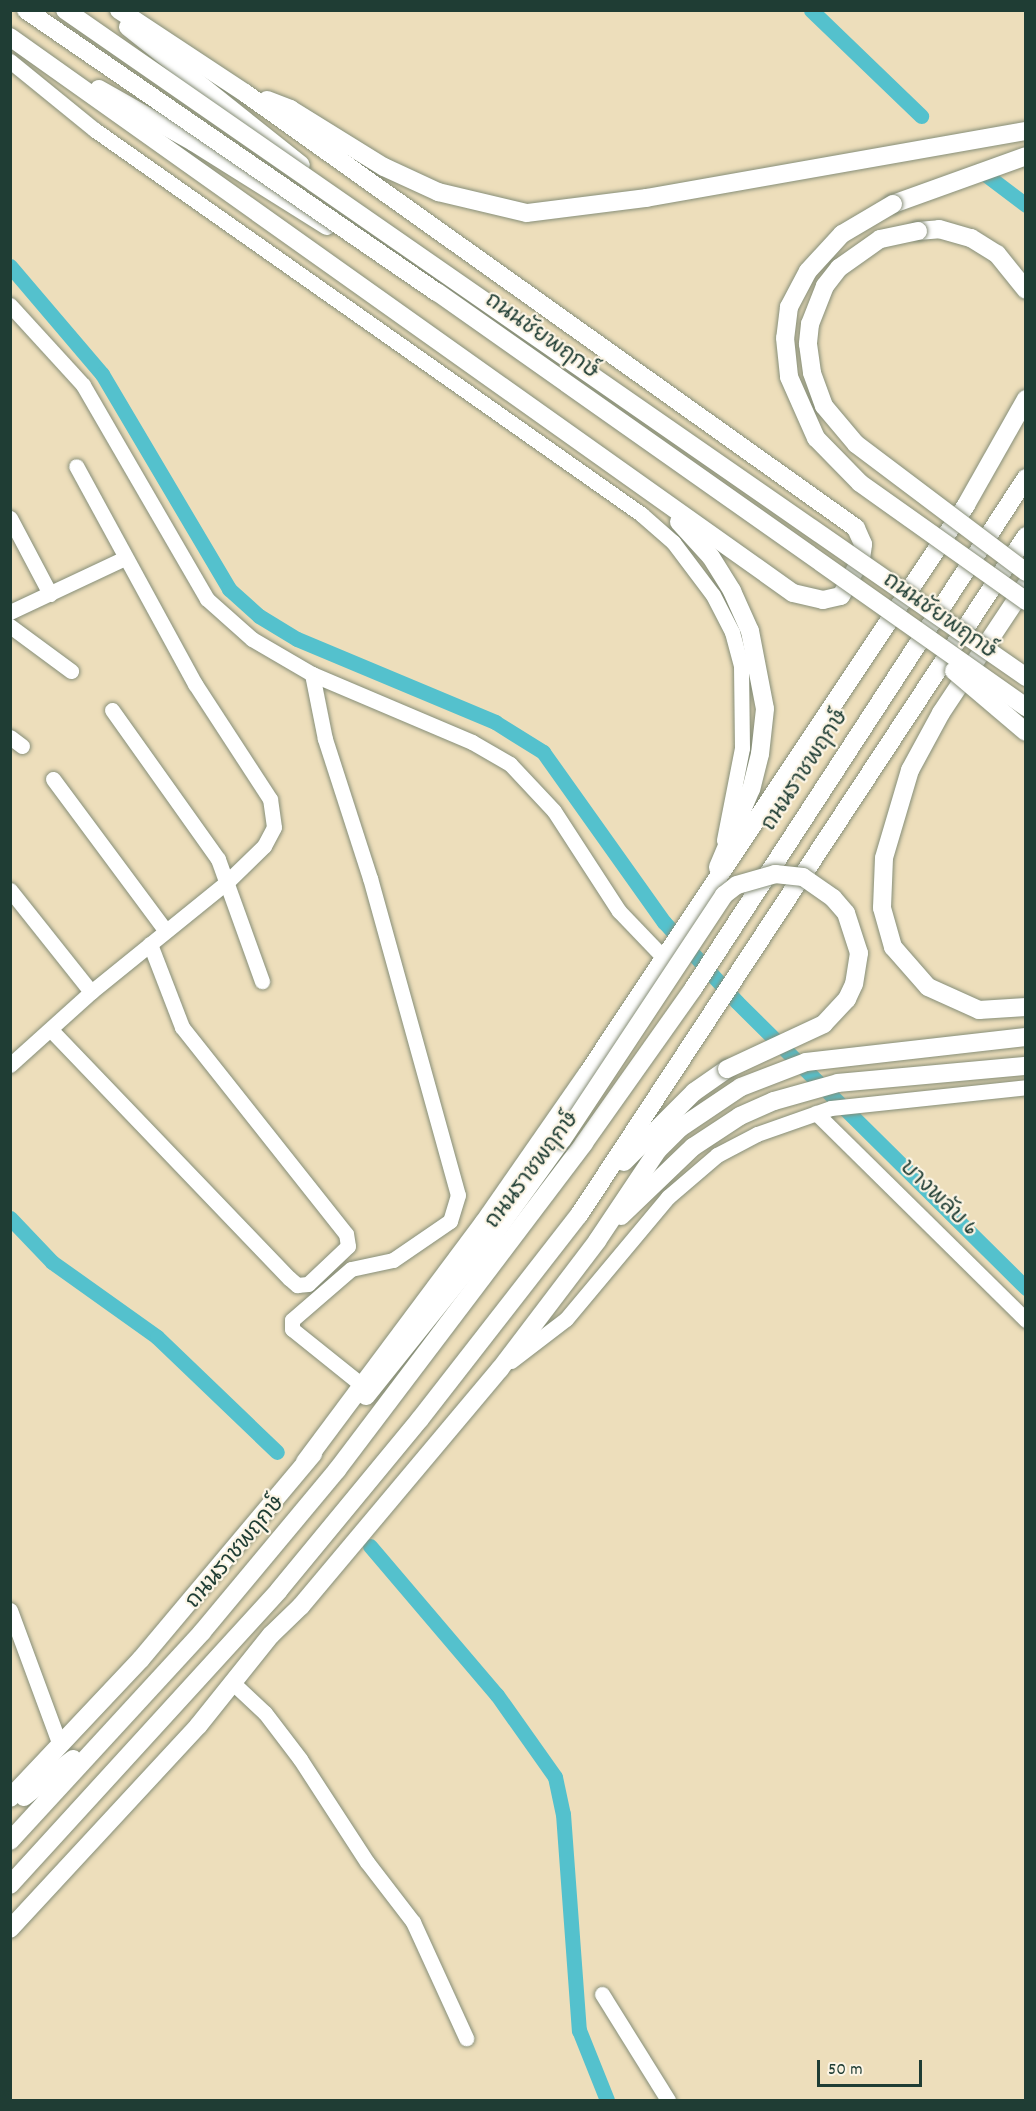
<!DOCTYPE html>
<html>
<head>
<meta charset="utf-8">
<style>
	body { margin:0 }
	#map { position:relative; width:1036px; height:2111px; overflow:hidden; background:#eddebb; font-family:Dekko,"Playpen Sans Thai",sans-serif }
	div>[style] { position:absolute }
	.canal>* { height:15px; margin:-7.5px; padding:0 7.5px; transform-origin:7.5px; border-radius:7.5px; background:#54c1cd }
	.roads { filter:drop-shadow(0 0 2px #868e78) drop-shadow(0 0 2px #868e78) }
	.minor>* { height:15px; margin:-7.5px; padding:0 7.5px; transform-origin:7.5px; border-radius:7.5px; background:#fff }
	.major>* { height:18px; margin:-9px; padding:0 9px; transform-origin:9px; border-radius:9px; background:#fff }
	.bridges { filter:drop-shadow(0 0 2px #868e78) drop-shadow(0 0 2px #868e78) }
	.major-bridge>* { height:18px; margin:-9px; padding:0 9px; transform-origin:9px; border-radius:9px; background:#fff }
	span { translate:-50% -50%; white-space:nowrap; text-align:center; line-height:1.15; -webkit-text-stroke:4.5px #fcf5e5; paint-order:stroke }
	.street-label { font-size:22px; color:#1f3d34 }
	.frame { position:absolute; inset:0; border:12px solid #1f3d34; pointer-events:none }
	.scale { position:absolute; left:817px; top:2060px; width:105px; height:27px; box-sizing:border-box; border:3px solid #1f3d34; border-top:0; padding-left:8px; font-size:18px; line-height:21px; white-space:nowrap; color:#1f3d34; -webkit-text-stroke:4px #fcf5e5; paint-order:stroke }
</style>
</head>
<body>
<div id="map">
	<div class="canal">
		<i style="left:811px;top:10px;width:153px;rotate:43.9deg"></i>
		<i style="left:981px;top:171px;width:56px;rotate:37.1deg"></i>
		<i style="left:10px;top:266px;width:142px;rotate:49.6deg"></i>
		<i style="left:102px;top:374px;width:250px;rotate:59.4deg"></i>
		<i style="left:229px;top:589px;width:40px;rotate:42deg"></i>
		<i style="left:259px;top:616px;width:44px;rotate:31.2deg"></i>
		<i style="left:297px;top:639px;width:215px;rotate:22.7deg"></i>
		<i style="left:495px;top:722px;width:57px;rotate:32deg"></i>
		<i style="left:543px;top:752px;width:209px;rotate:54.6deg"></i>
		<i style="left:664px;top:922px;width:108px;rotate:47.6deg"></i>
		<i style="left:737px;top:1002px;width:407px;rotate:44.7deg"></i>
		<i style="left:10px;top:1218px;width:61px;rotate:46.3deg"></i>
		<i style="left:52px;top:1262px;width:129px;rotate:35.5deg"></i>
		<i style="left:157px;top:1337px;width:166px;rotate:43.8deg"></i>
		<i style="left:370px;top:1546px;width:196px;rotate:49.6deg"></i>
		<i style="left:497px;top:1695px;width:100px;rotate:54.7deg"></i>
		<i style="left:555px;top:1777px;width:38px;rotate:78deg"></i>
		<i style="left:563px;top:1814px;width:217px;rotate:85.8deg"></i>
		<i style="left:579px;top:2030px;width:75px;rotate:68.2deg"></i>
	</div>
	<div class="roads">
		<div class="minor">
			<i style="left:10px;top:61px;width:109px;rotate:39.1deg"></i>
			<i style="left:95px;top:130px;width:668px;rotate:35.12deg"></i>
			<i style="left:641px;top:514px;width:43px;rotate:41.2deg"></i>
			<i style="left:673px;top:542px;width:66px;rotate:53deg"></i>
			<i style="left:713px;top:595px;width:42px;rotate:62.8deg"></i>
			<i style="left:732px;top:632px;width:35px;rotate:75deg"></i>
			<i style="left:741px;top:666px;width:82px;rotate:89.3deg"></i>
			<i style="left:742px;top:748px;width:94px;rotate:101.1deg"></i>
			<i style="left:10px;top:305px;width:108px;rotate:47.6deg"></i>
			<i style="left:83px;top:385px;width:247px;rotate:59.9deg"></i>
			<i style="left:207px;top:599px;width:60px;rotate:41.6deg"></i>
			<i style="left:252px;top:639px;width:69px;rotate:30.3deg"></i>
			<i style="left:312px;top:674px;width:174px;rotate:23deg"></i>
			<i style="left:472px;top:742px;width:44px;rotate:30.1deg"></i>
			<i style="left:510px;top:764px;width:64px;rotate:46.9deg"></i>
			<i style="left:554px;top:811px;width:119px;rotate:57deg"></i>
			<i style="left:619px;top:911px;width:65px;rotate:46.2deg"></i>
			<i style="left:10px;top:518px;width:86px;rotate:62.2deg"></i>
			<i style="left:10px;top:612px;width:127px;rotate:-25.2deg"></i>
			<i style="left:10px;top:626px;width:76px;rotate:36.4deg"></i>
			<i style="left:312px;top:674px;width:66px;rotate:78.7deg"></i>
			<i style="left:325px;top:739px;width:146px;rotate:72.1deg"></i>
			<i style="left:370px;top:878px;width:329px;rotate:74.5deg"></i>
			<i style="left:458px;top:1195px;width:27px;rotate:107deg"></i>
			<i style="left:450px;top:1221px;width:69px;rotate:145.6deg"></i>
			<i style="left:393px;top:1260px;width:43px;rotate:167.9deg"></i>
			<i style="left:351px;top:1269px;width:78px;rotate:139.2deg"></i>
			<i style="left:292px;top:1320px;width:9px;rotate:90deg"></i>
			<i style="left:292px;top:1329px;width:90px;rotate:38.7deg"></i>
			<i style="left:112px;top:710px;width:183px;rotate:54.6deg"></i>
			<i style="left:218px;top:859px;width:130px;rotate:70.2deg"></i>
			<i style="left:10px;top:737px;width:15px;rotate:37deg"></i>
			<i style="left:53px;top:779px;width:188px;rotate:53.4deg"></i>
			<i style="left:10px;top:890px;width:130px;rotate:51.5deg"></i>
			<i style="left:51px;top:1030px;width:344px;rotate:46.2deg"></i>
			<i style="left:289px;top:1278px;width:11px;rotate:41deg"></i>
			<i style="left:297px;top:1285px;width:11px;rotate:-5deg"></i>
			<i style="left:308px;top:1284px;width:55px;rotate:-43.5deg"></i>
			<i style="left:348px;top:1246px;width:12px;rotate:-99deg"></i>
			<i style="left:346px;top:1234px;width:264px;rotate:-128.4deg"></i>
			<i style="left:182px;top:1027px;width:89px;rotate:-111.1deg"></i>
			<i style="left:10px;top:1065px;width:109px;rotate:-42deg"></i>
			<i style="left:91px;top:992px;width:176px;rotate:-39deg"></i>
			<i style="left:228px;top:881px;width:50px;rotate:-44.2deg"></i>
			<i style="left:264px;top:846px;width:21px;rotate:-62deg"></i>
			<i style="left:274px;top:827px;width:28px;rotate:-98deg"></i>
			<i style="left:270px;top:799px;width:137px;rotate:-123.1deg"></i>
			<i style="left:195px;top:684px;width:248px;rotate:-118.6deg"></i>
			<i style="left:816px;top:1113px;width:295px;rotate:44.6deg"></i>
			<i style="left:511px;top:1361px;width:69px;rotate:-37.4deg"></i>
			<i style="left:566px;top:1319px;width:159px;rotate:-50.1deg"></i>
			<i style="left:668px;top:1197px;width:65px;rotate:-40.6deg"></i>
			<i style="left:717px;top:1155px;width:45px;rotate:-27.7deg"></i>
			<i style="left:757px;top:1134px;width:78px;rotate:-19.4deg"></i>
			<i style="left:831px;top:1108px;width:196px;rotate:-6.1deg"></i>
			<i style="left:10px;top:1610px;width:144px;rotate:69.7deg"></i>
			<i style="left:234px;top:1684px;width:42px;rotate:43.1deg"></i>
			<i style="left:265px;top:1713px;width:58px;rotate:52.7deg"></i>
			<i style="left:300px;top:1759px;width:123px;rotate:57deg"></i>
			<i style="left:367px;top:1862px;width:76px;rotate:52.5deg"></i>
			<i style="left:413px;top:1922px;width:128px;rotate:65.4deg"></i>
			<i style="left:602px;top:1994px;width:125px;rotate:58.1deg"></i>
		</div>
		<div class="major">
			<i style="left:128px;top:27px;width:221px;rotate:38.6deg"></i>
			<i style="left:10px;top:37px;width:960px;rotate:35.38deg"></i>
			<i style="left:793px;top:593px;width:31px;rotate:13deg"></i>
			<i style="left:823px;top:600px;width:18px;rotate:-13deg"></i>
			<i style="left:841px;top:596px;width:42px;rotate:-61.6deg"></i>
			<i style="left:861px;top:559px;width:15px;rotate:-82deg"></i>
			<i style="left:863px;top:544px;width:17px;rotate:-114deg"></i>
			<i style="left:856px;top:528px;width:750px;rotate:-144.55deg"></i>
			<i style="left:245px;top:93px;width:151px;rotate:-146.6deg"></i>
			<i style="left:99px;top:89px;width:108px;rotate:29.4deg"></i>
			<i style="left:193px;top:142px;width:158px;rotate:32.1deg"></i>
			<i style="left:267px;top:100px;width:25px;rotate:21deg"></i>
			<i style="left:290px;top:109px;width:110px;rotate:31.7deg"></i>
			<i style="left:384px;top:167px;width:60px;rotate:24.8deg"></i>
			<i style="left:438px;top:192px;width:91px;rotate:13.3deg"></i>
			<i style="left:527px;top:213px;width:120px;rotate:-7.2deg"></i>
			<i style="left:646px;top:198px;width:386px;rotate:-10deg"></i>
			<i style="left:893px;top:204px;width:141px;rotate:-19.8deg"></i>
			<i style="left:918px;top:231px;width:21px;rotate:-5deg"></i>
			<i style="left:939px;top:229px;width:33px;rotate:16deg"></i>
			<i style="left:971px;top:238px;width:31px;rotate:32deg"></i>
			<i style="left:997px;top:254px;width:46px;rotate:51.1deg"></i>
			<i style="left:679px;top:522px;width:47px;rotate:47.6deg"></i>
			<i style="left:711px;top:557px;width:40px;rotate:58deg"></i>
			<i style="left:732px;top:591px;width:44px;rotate:65.8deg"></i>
			<i style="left:750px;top:631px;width:79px;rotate:79.1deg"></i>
			<i style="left:765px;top:709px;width:45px;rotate:96.3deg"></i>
			<i style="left:760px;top:754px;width:36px;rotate:104deg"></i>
			<i style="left:751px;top:789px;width:85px;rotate:112.9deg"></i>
			<i style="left:1026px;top:585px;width:154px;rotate:123.6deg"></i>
			<i style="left:941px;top:713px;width:65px;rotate:118.5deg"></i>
			<i style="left:910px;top:770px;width:92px;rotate:106.5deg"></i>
			<i style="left:884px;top:858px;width:50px;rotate:92.3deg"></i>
			<i style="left:882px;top:908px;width:41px;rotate:74.2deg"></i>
			<i style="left:893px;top:947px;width:53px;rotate:48.8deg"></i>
			<i style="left:928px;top:987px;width:56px;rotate:24.3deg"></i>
			<i style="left:979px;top:1010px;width:47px;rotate:-3.7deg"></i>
			<i style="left:624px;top:1162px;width:99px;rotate:-45deg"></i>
			<i style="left:694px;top:1092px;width:40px;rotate:-34.9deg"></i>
			<i style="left:621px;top:1216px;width:100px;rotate:-43.8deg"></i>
			<i style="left:693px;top:1147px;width:56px;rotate:-33.4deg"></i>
			<i style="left:740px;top:1116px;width:37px;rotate:-24deg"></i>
			<i style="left:774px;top:1101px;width:66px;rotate:-15.7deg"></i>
			<i style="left:838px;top:1083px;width:189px;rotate:-5.2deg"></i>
			<i style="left:366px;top:1396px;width:181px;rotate:-51.3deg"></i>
			<i style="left:479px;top:1255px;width:142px;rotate:-54.2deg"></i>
			<i style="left:305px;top:1462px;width:299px;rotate:-53.3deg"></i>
			<i style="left:484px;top:1222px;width:180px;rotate:-55.2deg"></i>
			<i style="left:587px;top:1074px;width:684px;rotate:-56.33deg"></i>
			<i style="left:966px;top:505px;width:122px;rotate:-60.5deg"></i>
			<i style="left:24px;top:1797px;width:62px;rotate:-37.8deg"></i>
			<i style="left:10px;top:1798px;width:191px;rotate:-46.7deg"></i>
			<i style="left:141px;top:1659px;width:268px;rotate:-50deg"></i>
			<i style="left:10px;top:1841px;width:284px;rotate:-47.4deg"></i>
			<i style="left:202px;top:1632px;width:211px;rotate:-50.2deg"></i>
			<i style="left:337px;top:1470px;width:410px;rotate:-52.9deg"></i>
			<i style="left:584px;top:1143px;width:189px;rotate:-54.7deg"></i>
			<i style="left:693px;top:989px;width:610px;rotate:-56.91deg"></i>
			<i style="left:10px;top:1885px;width:399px;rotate:-47.6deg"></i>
			<i style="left:279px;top:1590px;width:222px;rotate:-50.5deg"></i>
			<i style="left:420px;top:1419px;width:259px;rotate:-52.1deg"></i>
			<i style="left:579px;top:1215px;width:813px;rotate:-56.64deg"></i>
			<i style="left:10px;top:1929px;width:277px;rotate:-47.2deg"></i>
			<i style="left:198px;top:1726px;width:117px;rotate:-51.3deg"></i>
			<i style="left:271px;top:1635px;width:42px;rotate:-44deg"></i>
			<i style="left:301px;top:1606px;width:309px;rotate:-50deg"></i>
			<i style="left:500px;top:1369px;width:161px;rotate:-52.8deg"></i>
			<i style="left:597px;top:1241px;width:110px;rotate:-56.2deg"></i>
			<i style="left:658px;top:1150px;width:31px;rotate:-45deg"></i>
			<i style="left:680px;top:1128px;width:73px;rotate:-33.9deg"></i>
			<i style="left:741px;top:1087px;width:70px;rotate:-21deg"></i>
			<i style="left:806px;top:1062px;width:221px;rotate:-6.5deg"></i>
		</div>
	</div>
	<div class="bridges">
		<div class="major-bridge">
			<i style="left:26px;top:10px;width:498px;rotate:34.5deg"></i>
			<i style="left:437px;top:292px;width:721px;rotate:35.17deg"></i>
			<i style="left:65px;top:10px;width:1170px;rotate:34.76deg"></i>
			<i style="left:893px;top:204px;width:59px;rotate:149.5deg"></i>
			<i style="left:842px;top:234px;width:50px;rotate:132.6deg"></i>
			<i style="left:808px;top:271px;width:41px;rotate:117.8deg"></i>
			<i style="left:789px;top:307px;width:31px;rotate:97deg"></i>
			<i style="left:785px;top:338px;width:39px;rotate:84deg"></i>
			<i style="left:789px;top:377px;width:67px;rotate:66.1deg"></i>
			<i style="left:816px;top:438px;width:63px;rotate:45.6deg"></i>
			<i style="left:860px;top:483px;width:204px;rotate:35.4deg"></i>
			<i style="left:918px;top:231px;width:39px;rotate:168deg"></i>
			<i style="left:880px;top:239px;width:50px;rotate:144.7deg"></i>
			<i style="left:839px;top:268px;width:23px;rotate:128deg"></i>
			<i style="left:825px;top:286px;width:41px;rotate:111.5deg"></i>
			<i style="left:810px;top:324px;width:20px;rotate:96deg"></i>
			<i style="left:808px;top:344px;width:29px;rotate:82deg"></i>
			<i style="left:812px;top:373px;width:35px;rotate:70deg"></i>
			<i style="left:824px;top:406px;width:50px;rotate:49.9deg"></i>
			<i style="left:856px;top:444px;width:213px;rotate:37deg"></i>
			<i style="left:954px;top:671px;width:94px;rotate:40.3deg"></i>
			<i style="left:562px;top:1140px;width:294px;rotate:-56.5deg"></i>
			<i style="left:724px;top:895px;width:16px;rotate:-38deg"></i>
			<i style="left:737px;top:885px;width:40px;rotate:-16deg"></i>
			<i style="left:775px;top:874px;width:28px;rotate:6deg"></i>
			<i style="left:803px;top:877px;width:37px;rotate:35deg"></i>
			<i style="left:833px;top:898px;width:20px;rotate:49deg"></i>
			<i style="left:846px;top:913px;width:42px;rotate:72deg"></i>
			<i style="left:859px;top:953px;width:31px;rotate:99deg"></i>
			<i style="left:854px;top:984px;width:17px;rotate:115deg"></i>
			<i style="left:847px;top:999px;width:34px;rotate:133deg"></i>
			<i style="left:824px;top:1024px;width:107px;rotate:155.1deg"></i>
		</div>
	</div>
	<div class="street-label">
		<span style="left:541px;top:337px;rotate:35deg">ถนนชัยพฤกษ์</span>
		<span style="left:939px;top:617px;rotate:35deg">ถนนชัยพฤกษ์</span>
		<span style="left:806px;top:771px;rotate:-57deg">ถนนราชพฤกษ์</span>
		<span style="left:533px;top:1171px;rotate:-53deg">ถนนราชพฤกษ์</span>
		<span style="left:938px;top:1199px;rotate:44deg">บางพลับ 6</span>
		<span style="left:236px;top:1553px;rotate:-50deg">ถนนราชพฤกษ์</span>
	</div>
	<div class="frame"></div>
	<div class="scale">50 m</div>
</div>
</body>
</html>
